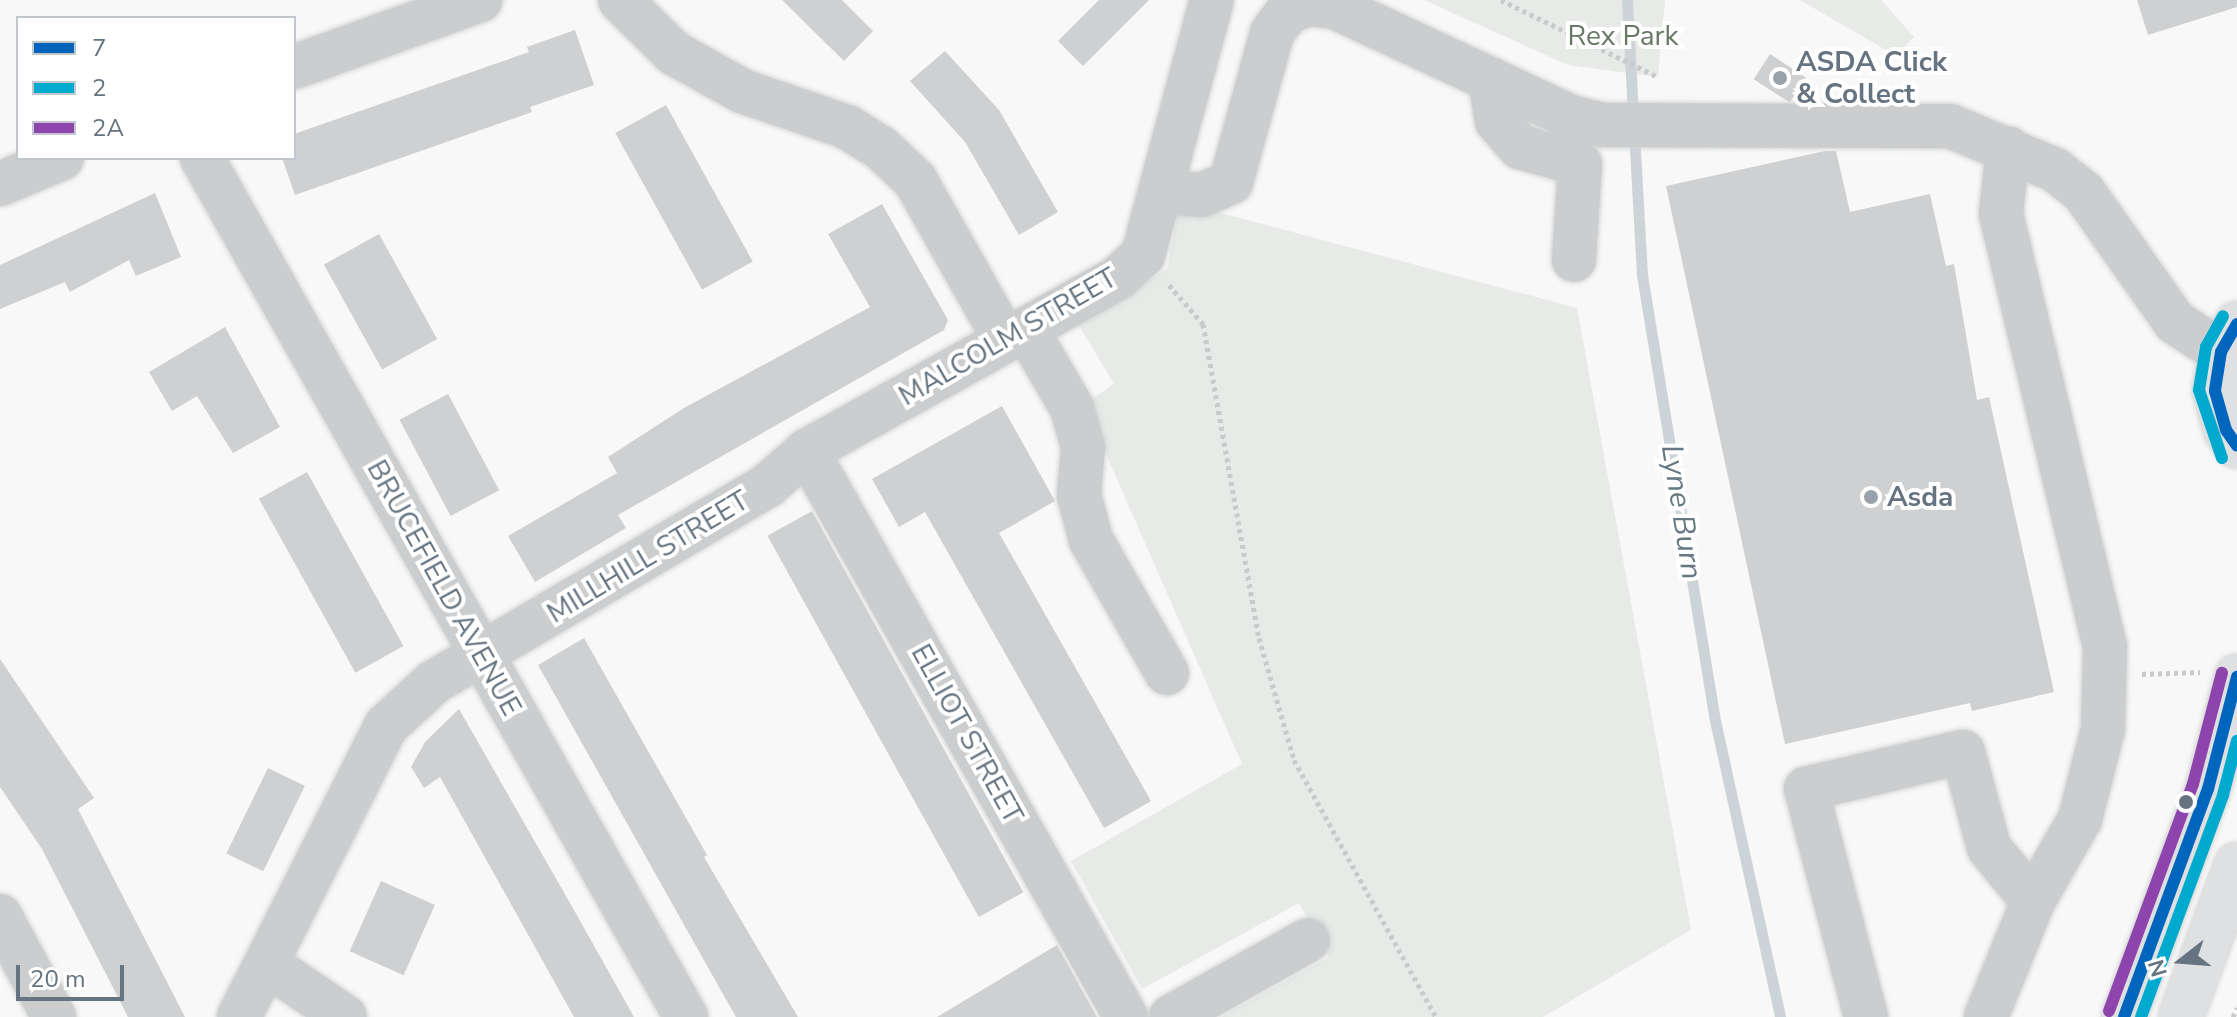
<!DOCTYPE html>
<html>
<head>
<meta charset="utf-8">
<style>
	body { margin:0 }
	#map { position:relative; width:2237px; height:1017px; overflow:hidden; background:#f8f8f8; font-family:"Nunito Sans",sans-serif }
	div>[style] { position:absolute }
	.green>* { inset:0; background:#e7eae6 }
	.stream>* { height:11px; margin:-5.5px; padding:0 5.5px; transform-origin:5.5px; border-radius:5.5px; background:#cdd4d8 }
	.building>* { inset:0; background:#cfd0d1; transform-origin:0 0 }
	.path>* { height:5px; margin-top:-2.5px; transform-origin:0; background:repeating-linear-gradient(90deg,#c9cacb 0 4px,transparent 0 8px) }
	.roads { filter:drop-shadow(0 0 2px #d4d5d6) drop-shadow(0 0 2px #d4d5d6) }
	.minor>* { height:44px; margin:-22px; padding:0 22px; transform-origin:22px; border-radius:22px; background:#cbcdce }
	.major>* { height:44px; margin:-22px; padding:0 22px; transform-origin:22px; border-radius:22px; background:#dfe0e1 }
	.bus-1>* { height:12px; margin:-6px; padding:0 6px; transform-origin:6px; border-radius:6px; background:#0065bd }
	.bus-2>* { height:12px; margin:-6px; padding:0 6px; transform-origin:6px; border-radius:6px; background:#00a9ce }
	.bus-3>* { height:12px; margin:-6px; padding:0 6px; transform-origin:6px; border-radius:6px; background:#8e44ad }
	.dots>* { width:22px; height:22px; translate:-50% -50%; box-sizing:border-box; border:4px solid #fff; border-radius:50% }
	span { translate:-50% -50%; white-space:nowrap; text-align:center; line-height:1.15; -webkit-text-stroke:8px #fff; paint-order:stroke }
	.park-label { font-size:28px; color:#677964 }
	.poi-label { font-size:28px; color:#667481; font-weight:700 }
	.left { translate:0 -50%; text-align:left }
	.street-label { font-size:28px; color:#667481 }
	.water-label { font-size:30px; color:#667982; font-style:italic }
	.legend { position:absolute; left:16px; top:16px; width:280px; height:144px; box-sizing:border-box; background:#fff; border:2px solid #c2c7cd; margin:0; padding:10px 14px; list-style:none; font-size:24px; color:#667481 }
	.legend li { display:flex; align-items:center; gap:16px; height:40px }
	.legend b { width:40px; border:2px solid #c2c7cd }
	.north { position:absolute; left:2141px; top:921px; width:80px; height:80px; -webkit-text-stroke:6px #fff; paint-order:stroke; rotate:253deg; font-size:22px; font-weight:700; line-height:32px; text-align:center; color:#667481 }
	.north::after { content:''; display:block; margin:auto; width:28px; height:36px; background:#667481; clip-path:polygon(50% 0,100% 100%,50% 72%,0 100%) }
	.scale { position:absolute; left:16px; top:965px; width:108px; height:36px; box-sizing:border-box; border:4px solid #667481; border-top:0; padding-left:10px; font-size:24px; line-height:28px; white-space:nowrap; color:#667481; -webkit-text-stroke:6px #fff; paint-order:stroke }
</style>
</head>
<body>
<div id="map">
	<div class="green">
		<i style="clip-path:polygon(1424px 0,1665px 0,1658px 77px,1568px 65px)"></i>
		<i style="clip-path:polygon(1800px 0,1881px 0,1914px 37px,1896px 56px)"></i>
		<i style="clip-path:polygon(1180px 202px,1577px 308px,1691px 930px,1543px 1017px,1221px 1017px,1329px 957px,1299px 903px,1142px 989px,1071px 861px,1242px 764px,1084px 404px,1114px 384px,1077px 322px,1167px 269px)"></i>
	</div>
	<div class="stream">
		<i style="left:1627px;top:0;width:115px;rotate:87deg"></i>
		<i style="left:1634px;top:132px;width:143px;rotate:86.8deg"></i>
		<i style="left:1642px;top:275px;width:447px;rotate:80.7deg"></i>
		<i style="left:1714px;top:716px;width:308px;rotate:77.6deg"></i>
	</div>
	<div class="building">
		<i style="clip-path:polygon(782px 0,842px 0,873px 31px,844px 61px)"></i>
		<i style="clip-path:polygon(1099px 0,1149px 0,1083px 66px,1058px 41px)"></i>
		<i style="clip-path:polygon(2137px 0,2237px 0,2237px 7px,2148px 35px)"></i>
		<i style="clip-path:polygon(575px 30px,594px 85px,530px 107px,532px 112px,295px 195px,282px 158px,294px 158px,294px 134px,529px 52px,527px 47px)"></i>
		<i style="clip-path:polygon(945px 51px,999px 110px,1058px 212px,1019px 235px,965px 142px,910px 81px)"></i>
		<i style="left:1770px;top:54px;width:43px;height:30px;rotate:33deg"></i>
		<i style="left:666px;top:105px;width:179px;height:58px;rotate:61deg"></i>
		<i style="clip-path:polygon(1825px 151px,1836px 151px,1850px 212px,1930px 194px,1946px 266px,1954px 264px,1977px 400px,1989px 397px,2054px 692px,1972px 711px,1970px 703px,1785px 744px,1666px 186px)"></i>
		<i style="clip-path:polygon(155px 193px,181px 257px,136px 276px,129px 260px,70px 292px,65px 282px,0 309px,0 265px)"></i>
		<i style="clip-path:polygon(882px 204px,948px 320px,944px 330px,618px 515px,626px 528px,535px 582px,508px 536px,617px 473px,608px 457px,684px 408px,870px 307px,828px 234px)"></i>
		<i style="left:379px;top:234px;width:120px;height:63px;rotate:61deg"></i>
		<i style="clip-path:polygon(225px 327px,280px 427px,233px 453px,197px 396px,172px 411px,149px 372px)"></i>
		<i style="left:448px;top:394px;width:109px;height:55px;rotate:62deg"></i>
		<i style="clip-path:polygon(1002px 406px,1055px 501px,999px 533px,1151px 801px,1104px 828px,925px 512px,899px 527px,872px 479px)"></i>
		<i style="left:307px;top:472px;width:199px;height:55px;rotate:61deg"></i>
		<i style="left:812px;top:511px;width:436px;height:51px;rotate:61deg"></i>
		<i style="clip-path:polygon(584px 638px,707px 855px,704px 857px,798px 1017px,736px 1017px,719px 987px,538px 665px)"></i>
		<i style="clip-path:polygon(0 659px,94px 798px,78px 809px,185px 1017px,128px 1017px,42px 849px,0 787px)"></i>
		<i style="clip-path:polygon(459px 709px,574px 910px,634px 1017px,574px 1017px,440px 777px,424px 788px,411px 767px,425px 742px)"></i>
		<i style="left:268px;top:768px;width:41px;height:95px;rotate:26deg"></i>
		<i style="left:381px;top:881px;width:59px;height:77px;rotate:24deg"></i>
		<i style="clip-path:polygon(1057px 945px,1097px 1017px,937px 1017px)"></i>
	</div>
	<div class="path">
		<i style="left:1501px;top:0;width:175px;rotate:26.1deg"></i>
		<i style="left:1169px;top:285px;width:52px;rotate:48.9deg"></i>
		<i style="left:1203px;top:324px;width:319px;rotate:79.9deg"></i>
		<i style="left:1259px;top:638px;width:127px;rotate:74deg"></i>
		<i style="left:1294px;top:760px;width:294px;rotate:61.1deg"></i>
		<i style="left:2142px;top:674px;width:58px;rotate:-2deg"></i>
		<i style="left:2233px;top:1017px;width:10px;rotate:-66deg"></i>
	</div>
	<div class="roads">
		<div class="minor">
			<i style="left:620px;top:0;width:76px;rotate:44.5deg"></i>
			<i style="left:674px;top:53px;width:78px;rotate:29.2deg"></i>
			<i style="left:742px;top:91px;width:111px;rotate:18.9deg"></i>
			<i style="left:847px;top:127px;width:40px;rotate:32deg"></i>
			<i style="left:881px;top:148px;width:47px;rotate:43.3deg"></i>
			<i style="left:915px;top:180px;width:184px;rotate:60.6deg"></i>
			<i style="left:294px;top:67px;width:198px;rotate:-19.8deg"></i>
			<i style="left:1490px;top:79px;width:43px;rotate:80.5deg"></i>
			<i style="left:1497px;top:121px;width:35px;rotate:49deg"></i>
			<i style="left:1520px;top:147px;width:62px;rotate:15.8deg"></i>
			<i style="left:1580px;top:164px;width:96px;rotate:93.6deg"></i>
			<i style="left:202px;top:158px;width:986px;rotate:60.6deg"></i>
			<i style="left:0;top:184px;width:67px;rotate:-22.8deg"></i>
			<i style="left:1161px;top:192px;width:41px;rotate:4.2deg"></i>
			<i style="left:1202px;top:195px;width:32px;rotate:-24deg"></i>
			<i style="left:1231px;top:182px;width:155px;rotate:-74.6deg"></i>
			<i style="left:1272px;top:33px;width:26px;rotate:-54deg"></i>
			<i style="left:1287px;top:12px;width:23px;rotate:-20deg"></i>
			<i style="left:1309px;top:4px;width:26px;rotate:7deg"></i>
			<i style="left:1335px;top:7px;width:263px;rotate:25deg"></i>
			<i style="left:1573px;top:118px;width:31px;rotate:13deg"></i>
			<i style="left:1603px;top:125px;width:347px;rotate:0.2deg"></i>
			<i style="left:1950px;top:126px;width:114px;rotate:22.7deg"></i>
			<i style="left:2055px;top:170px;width:37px;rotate:38deg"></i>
			<i style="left:2084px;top:193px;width:158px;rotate:54.8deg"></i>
			<i style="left:2175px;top:322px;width:55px;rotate:33.1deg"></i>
			<i style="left:1026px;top:329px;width:91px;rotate:59.8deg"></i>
			<i style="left:1072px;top:408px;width:41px;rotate:74.2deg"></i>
			<i style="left:1083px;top:447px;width:48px;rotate:94.8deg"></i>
			<i style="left:1079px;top:495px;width:47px;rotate:75.1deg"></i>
			<i style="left:1091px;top:540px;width:153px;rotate:60.3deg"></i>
			<i style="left:807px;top:451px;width:650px;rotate:60.59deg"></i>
			<i style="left:0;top:916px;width:115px;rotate:61.9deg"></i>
			<i style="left:267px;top:964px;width:94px;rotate:34.2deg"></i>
			<i style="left:239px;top:1017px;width:326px;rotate:-63.2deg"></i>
			<i style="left:386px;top:726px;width:65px;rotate:-42.5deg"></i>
			<i style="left:434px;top:682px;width:388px;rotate:-30.5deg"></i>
			<i style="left:768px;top:485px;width:52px;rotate:-41.1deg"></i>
			<i style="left:807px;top:451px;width:357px;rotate:-29.1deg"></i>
			<i style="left:1119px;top:277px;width:33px;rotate:-43deg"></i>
			<i style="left:1143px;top:255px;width:264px;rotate:-74.9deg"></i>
			<i style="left:1171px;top:1017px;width:157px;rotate:-29.3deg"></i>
			<i style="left:1866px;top:1017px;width:236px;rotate:-104.7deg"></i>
			<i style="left:1806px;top:789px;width:161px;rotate:-13.3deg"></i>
			<i style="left:1963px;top:752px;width:99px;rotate:74.8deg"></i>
			<i style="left:1989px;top:848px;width:69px;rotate:50.3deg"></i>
			<i style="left:1986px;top:1017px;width:125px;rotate:-67.9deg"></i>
			<i style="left:2033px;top:901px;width:95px;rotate:-60.2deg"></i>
			<i style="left:2080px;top:819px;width:93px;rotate:-75.7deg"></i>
			<i style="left:2103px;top:729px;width:82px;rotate:-88.6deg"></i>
			<i style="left:2105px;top:647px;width:445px;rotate:-103.5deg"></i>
			<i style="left:2001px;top:214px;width:66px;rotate:-83.9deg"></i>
		</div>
		<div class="major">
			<i style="left:2237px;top:324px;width:32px;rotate:120deg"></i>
			<i style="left:2221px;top:352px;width:39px;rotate:99deg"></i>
			<i style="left:2215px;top:391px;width:41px;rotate:74.2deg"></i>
			<i style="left:2226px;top:430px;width:19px;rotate:55deg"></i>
			<i style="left:2124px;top:1017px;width:243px;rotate:-69.8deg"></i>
			<i style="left:2208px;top:789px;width:116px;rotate:-75.5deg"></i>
			<i style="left:2181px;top:1017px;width:162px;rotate:-69.8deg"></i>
		</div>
	</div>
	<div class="bus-1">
		<i style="left:2237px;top:324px;width:32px;rotate:120deg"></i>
		<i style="left:2221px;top:352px;width:39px;rotate:99deg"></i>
		<i style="left:2215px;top:391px;width:41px;rotate:74.2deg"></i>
		<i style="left:2226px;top:430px;width:19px;rotate:55deg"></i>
		<i style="left:2124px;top:1017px;width:243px;rotate:-69.8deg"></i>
		<i style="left:2208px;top:789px;width:116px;rotate:-75.5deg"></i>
	</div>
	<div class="bus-2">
		<i style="left:2222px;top:458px;width:72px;rotate:-108.7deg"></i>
		<i style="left:2199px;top:390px;width:44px;rotate:-80.8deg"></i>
		<i style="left:2206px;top:347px;width:35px;rotate:-61deg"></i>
		<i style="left:2141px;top:1017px;width:237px;rotate:-69.7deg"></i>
		<i style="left:2223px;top:795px;width:56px;rotate:-75.5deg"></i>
	</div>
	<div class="bus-3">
		<i style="left:2109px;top:1011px;width:242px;rotate:-69.7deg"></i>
		<i style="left:2193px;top:784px;width:115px;rotate:-75.4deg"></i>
	</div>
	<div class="dots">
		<i style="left:1780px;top:78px;background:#99a2ab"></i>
		<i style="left:1871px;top:497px;background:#99a2ab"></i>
		<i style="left:2186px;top:802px;background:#667481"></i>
	</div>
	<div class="park-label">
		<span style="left:1623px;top:36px">Rex Park</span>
	</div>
	<div class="poi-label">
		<span class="left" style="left:1796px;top:78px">ASDA Click<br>&amp; Collect</span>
		<span class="left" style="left:1887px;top:497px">Asda</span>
	</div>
	<div class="street-label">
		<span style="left:1008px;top:337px;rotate:-30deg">MALCOLM STREET</span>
		<span style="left:648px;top:557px;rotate:-31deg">MILLHILL STREET</span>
		<span style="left:444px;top:588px;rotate:61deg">BRUCEFIELD AVENUE</span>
		<span style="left:967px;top:734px;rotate:61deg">ELLIOT STREET</span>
	</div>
	<div class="water-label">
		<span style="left:1681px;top:512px;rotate:81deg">Lyne Burn</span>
	</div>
	<ul class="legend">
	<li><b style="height:10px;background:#0065bd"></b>7</li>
	<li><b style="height:10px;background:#00a9ce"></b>2</li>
	<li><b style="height:10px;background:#8e44ad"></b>2A</li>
	</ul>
	<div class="north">N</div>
	<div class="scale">20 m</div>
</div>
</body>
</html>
